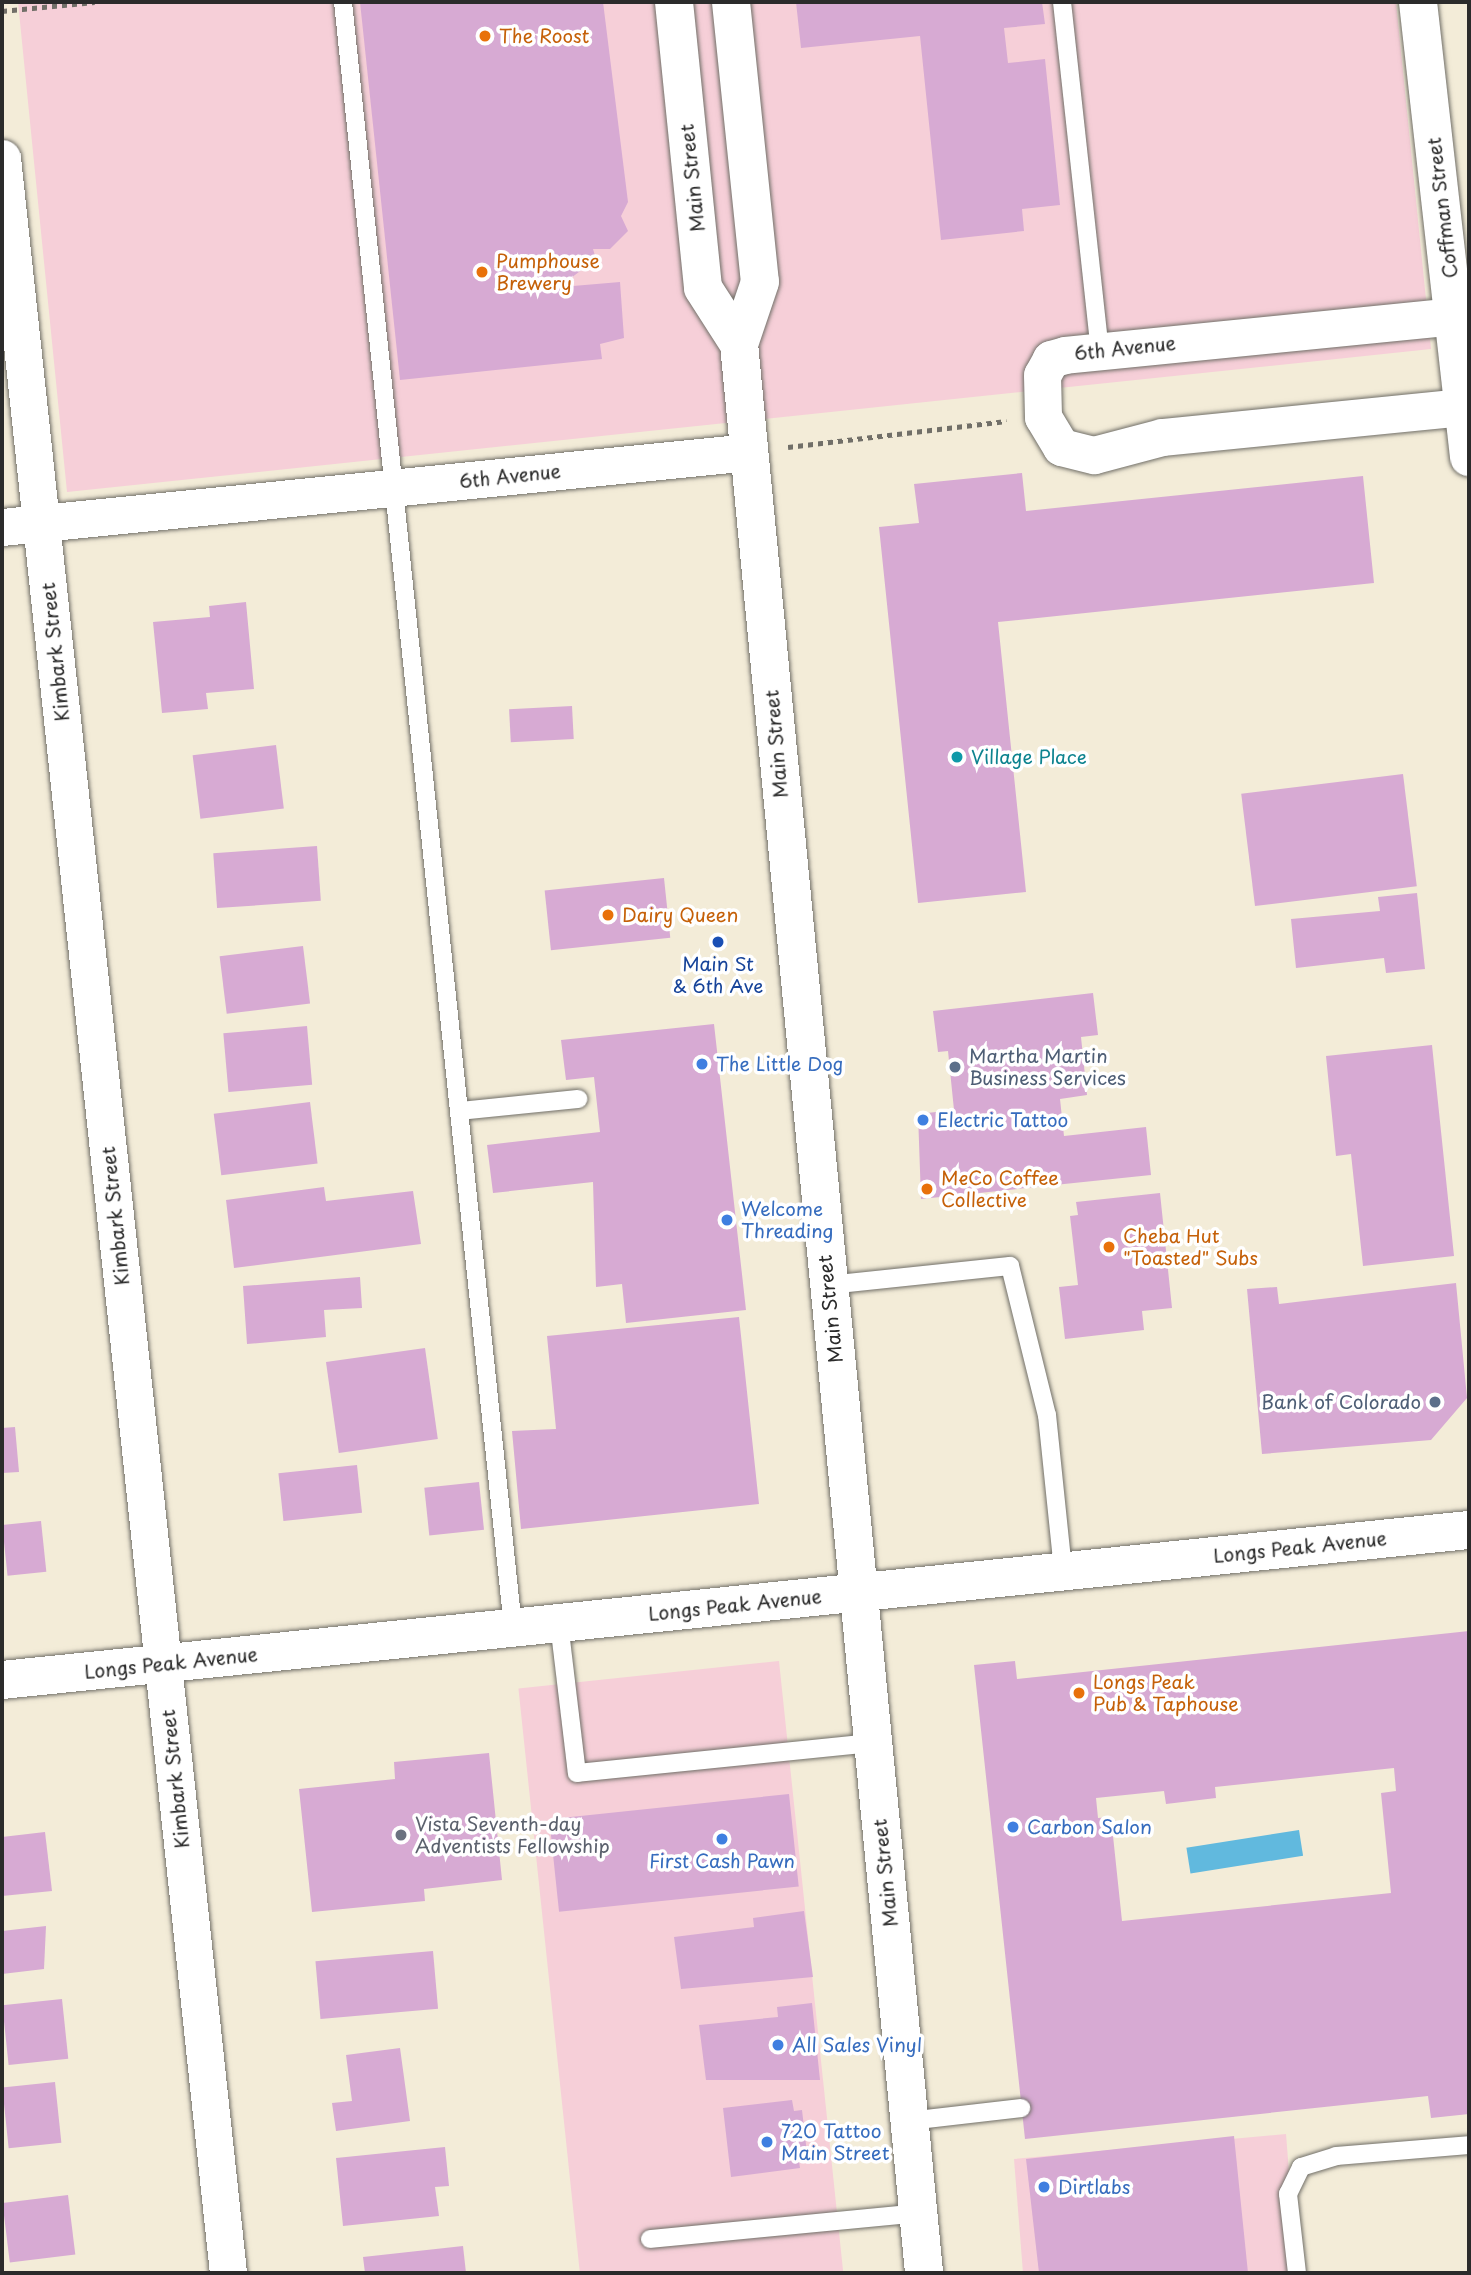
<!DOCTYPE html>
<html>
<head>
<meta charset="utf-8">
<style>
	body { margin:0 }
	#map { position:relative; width:1471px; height:2275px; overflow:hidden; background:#f3ecd8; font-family:"Playpen Sans",sans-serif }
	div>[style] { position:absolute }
	.built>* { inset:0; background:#f6cfd8; transform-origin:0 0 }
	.water>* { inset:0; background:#61b9de; transform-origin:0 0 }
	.building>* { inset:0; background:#d7aad3; transform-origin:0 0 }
	.path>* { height:4.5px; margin-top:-2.25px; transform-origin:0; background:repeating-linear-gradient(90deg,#716f68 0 5px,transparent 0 10px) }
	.roads { filter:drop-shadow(0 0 2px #716f68) drop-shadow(0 0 2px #716f68) }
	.service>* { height:18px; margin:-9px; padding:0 9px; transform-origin:9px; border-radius:9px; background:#fff }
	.minor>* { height:37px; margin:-18.5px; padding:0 18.5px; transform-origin:18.5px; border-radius:18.5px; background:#fff }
	.tertiary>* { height:38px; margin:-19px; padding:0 19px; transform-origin:19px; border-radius:19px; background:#fff }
	.trunk>* { height:38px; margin:-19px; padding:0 19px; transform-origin:19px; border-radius:19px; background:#fff }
	.dots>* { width:19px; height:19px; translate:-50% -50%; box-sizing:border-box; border:4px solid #fff; border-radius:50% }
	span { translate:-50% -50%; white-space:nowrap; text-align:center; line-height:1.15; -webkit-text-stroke:7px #fff; paint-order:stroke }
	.food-label { font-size:19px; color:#c56008 }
	.left { translate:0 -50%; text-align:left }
	.street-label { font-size:19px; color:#2b2b2b }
	.culture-label { font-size:19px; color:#0d838f }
	.transit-label { font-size:19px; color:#164399 }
	.service-label { font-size:19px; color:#4e5e75 }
	.right { translate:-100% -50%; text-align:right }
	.shop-label { font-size:19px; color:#366cbe }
	.worship-label { font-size:19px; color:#5b616d }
	.frame { position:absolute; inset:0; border:4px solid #2b2b2b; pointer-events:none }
</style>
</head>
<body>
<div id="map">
	<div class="built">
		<i style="clip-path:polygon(18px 2px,1396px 2px,1431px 349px,67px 492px)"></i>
		<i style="left:779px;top:1661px;width:615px;height:262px;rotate:84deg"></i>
		<i style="clip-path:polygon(1286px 2134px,1297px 2273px,1023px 2273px,1014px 2159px)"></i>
	</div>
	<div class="water">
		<i style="left:1299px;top:1830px;width:26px;height:114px;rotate:81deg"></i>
	</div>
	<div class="building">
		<i style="clip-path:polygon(360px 2px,603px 2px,628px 202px,621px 216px,628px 231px,610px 249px,593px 249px,596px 259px,571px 278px,573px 286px,620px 282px,624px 338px,600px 344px,602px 359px,400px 380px)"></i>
		<i style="clip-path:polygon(796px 2px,1042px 2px,1045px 24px,1004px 28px,1008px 63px,1045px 59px,1060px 205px,1022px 209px,1024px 231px,941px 240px,920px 36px,801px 48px)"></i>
		<i style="clip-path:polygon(1022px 473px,1026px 511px,1363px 476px,1374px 583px,998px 622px,1026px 892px,918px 903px,879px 527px,919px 523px,914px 484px)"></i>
		<i style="clip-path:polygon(246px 602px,254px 689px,206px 693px,208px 709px,162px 713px,153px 622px,210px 617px,209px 606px)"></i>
		<i style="left:572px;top:706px;width:33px;height:63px;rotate:87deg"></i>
		<i style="left:276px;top:745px;width:64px;height:84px;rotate:83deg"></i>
		<i style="left:1403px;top:774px;width:113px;height:163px;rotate:83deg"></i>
		<i style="left:317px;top:846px;width:55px;height:104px;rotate:86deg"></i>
		<i style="left:664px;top:878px;width:60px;height:120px;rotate:84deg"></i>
		<i style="clip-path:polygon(1417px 893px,1425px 969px,1386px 973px,1384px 958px,1296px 968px,1291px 919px,1380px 911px,1378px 897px)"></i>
		<i style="left:303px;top:946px;width:58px;height:84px;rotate:83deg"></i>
		<i style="clip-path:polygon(1093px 993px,1098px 1035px,1081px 1037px,1087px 1095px,1060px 1099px,1064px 1136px,1146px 1127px,1151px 1175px,921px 1199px,918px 1114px,954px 1110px,948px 1051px,938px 1052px,933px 1011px)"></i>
		<i style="clip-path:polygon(714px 1024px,746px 1310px,626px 1323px,622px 1284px,596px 1287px,593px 1182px,493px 1193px,487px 1145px,600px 1132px,594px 1077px,566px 1080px,561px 1040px)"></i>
		<i style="left:307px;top:1026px;width:59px;height:84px;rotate:85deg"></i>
		<i style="clip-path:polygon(1432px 1045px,1454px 1256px,1363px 1266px,1351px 1154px,1336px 1156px,1326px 1056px)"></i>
		<i style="left:310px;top:1102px;width:62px;height:97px;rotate:83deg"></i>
		<i style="clip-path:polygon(324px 1187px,326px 1201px,413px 1191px,421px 1244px,234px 1268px,226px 1200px)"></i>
		<i style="clip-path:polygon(1160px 1193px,1172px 1308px,1142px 1311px,1144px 1330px,1065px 1339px,1059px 1287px,1078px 1285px,1070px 1216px,1078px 1215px,1076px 1202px)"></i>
		<i style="clip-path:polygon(360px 1277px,362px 1308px,324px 1310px,326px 1337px,247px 1344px,243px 1286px)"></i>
		<i style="clip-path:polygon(1456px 1283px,1467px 1398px,1431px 1440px,1262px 1454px,1247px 1289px,1277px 1287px,1279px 1304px)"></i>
		<i style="clip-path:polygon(739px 1317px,759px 1504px,521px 1529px,512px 1431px,556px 1429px,547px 1336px)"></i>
		<i style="left:425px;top:1348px;width:92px;height:100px;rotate:82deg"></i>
		<i style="clip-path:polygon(15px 1427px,19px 1472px,2px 1473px,2px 1428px)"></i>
		<i style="left:357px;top:1465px;width:48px;height:79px;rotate:84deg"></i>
		<i style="left:479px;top:1482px;width:48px;height:55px;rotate:84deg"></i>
		<i style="left:41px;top:1521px;width:51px;height:39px;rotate:84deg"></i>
		<i style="clip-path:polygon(evenodd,1469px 1631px,1469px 2114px,1431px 2118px,1428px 2096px,1025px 2139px,974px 1665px,1015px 1661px,1017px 1679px,1469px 1631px,1394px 1768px,1396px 1791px,1381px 1793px,1391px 1893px,1122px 1921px,1111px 1817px,1098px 1818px,1096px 1798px,1164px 1791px,1166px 1804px,1216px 1798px,1215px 1787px,1394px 1768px)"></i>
		<i style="clip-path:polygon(489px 1753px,502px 1880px,424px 1889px,425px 1901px,312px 1912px,299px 1789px,395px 1779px,394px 1762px)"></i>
		<i style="left:789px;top:1794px;width:93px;height:241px;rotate:84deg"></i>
		<i style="clip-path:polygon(45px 1832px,52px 1891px,2px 1896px,2px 1837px)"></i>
		<i style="clip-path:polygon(804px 1911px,813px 1977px,681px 1989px,674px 1937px,754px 1927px,753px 1918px)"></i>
		<i style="clip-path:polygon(46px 1926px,44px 1969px,2px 1974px,2px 1931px)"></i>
		<i style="left:433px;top:1951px;width:58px;height:118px;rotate:85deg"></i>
		<i style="left:62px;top:1999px;width:60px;height:60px;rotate:84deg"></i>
		<i style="clip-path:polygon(812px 2003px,820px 2080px,706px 2080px,699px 2025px,778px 2017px,777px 2007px)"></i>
		<i style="clip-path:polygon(400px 2048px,410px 2121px,336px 2131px,332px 2103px,352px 2101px,346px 2055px)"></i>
		<i style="left:55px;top:2082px;width:61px;height:53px;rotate:84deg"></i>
		<i style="clip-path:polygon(792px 2100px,794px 2111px,802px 2110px,807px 2153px,798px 2154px,800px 2168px,731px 2177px,723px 2108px)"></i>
		<i style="clip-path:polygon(1234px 2136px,1248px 2273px,1039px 2273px,1026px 2159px)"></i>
		<i style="clip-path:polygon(445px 2147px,449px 2186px,435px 2187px,439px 2216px,343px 2226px,336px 2158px)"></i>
		<i style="left:68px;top:2195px;width:60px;height:66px;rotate:83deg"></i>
		<i style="clip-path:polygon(463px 2246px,466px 2273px,365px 2273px,363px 2257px)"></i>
	</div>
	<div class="path">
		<i style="left:2px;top:11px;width:93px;rotate:-5.5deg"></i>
		<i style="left:788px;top:447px;width:220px;rotate:-6.8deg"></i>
	</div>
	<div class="roads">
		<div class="service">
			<i style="left:343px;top:2px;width:1634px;rotate:84.03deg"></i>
			<i style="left:1062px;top:2px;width:349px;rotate:83.8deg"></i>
			<i style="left:460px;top:1111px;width:119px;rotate:-5.8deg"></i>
			<i style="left:828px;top:1285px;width:183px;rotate:-6deg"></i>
			<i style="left:1010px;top:1266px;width:154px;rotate:76.1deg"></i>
			<i style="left:1047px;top:1415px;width:157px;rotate:84.1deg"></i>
			<i style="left:559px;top:1623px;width:151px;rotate:83.2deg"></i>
			<i style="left:577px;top:1773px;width:297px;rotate:-5.8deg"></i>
			<i style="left:909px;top:2121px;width:113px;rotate:-6.6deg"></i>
			<i style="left:650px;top:2239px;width:270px;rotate:-5.5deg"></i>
			<i style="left:1297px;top:2273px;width:80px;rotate:-96.5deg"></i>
			<i style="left:1288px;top:2194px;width:30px;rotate:-64deg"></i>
			<i style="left:1301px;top:2167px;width:37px;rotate:-17deg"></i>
			<i style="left:1336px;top:2156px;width:133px;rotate:-4.7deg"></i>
		</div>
		<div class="minor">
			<i style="left:2px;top:158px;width:2127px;rotate:83.9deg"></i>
			<i style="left:1455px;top:316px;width:392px;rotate:174.3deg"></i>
			<i style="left:1065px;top:355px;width:15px;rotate:164deg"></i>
			<i style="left:1051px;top:359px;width:18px;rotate:119deg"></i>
			<i style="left:1042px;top:375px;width:42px;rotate:88.6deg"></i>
			<i style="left:1043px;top:417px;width:35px;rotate:59deg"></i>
			<i style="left:1061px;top:447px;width:34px;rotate:14deg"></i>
			<i style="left:1094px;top:455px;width:70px;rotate:-14.8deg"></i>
			<i style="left:1162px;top:437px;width:304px;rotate:-5.7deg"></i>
			<i style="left:2px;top:527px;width:751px;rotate:-5.73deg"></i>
		</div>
		<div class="tertiary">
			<i style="left:1418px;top:2px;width:458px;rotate:83.6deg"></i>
			<i style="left:2px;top:1680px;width:1475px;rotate:-5.84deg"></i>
		</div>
		<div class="trunk">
			<i style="left:674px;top:2px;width:287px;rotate:84.2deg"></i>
			<i style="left:703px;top:288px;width:67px;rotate:57.3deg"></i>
			<i style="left:731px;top:2px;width:281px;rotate:84.1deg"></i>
			<i style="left:760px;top:282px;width:65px;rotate:108.7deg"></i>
			<i style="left:739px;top:344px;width:1938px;rotate:84.52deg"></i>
		</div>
	</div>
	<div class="dots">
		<i style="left:485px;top:36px;background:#e8710a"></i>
		<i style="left:482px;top:272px;background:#e8710a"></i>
		<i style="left:957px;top:757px;background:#0f9aa8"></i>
		<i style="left:608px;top:915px;background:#e8710a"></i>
		<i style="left:718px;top:942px;background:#1a4fb4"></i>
		<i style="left:702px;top:1064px;background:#3f7fe0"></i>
		<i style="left:955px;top:1067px;background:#5c6f8a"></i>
		<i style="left:923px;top:1120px;background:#3f7fe0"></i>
		<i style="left:927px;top:1189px;background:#e8710a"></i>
		<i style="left:727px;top:1220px;background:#3f7fe0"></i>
		<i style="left:1109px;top:1247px;background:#e8710a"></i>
		<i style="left:1435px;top:1402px;background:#5c6f8a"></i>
		<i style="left:1079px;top:1693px;background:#e8710a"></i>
		<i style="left:1013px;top:1827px;background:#3f7fe0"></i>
		<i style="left:401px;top:1835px;background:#6b7280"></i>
		<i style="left:722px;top:1839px;background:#3f7fe0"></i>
		<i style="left:778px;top:2045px;background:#3f7fe0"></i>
		<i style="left:767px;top:2142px;background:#3f7fe0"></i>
		<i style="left:1044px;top:2187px;background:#3f7fe0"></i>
	</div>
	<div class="food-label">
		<span class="left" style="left:499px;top:36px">The Roost</span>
		<span class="left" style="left:496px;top:272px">Pumphouse<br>Brewery</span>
		<span class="left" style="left:622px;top:915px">Dairy Queen</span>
		<span class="left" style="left:941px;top:1189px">MeCo Coffee<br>Collective</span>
		<span class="left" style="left:1123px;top:1247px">Cheba Hut<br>"Toasted" Subs</span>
		<span class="left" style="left:1093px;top:1693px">Longs Peak<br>Pub &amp; Taphouse</span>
	</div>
	<div class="street-label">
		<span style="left:692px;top:178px;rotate:-96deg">Main Street</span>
		<span style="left:1442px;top:208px;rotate:-97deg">Coffman Street</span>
		<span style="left:1125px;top:348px;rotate:-6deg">6th Avenue</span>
		<span style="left:510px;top:476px;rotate:-6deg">6th Avenue</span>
		<span style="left:55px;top:652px;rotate:-96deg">Kimbark Street</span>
		<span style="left:776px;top:744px;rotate:-95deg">Main Street</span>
		<span style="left:115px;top:1216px;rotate:-96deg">Kimbark Street</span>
		<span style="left:830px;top:1309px;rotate:-96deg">Main Street</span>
		<span style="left:1300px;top:1547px;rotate:-6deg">Longs Peak Avenue</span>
		<span style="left:735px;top:1605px;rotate:-6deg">Longs Peak Avenue</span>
		<span style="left:171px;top:1663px;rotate:-6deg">Longs Peak Avenue</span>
		<span style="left:175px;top:1779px;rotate:-96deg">Kimbark Street</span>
		<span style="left:885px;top:1873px;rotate:-96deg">Main Street</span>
	</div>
	<div class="culture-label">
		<span class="left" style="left:971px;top:757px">Village Place</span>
	</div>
	<div class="transit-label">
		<span style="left:718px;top:975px">Main St<br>&amp; 6th Ave</span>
	</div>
	<div class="service-label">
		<span class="left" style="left:969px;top:1067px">Martha Martin<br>Business Services</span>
		<span class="right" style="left:1421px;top:1402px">Bank of Colorado</span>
	</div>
	<div class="shop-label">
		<span class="left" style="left:716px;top:1064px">The Little Dog</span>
		<span class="left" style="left:937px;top:1120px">Electric Tattoo</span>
		<span class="left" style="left:741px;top:1220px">Welcome<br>Threading</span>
		<span class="left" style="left:1027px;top:1827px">Carbon Salon</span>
		<span style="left:722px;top:1861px">First Cash Pawn</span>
		<span class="left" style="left:792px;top:2045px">All Sales Vinyl</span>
		<span class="left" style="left:781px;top:2142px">720 Tattoo<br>Main Street</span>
		<span class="left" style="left:1058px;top:2187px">Dirtlabs</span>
	</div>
	<div class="worship-label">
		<span class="left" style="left:415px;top:1835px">Vista Seventh-day<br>Adventists Fellowship</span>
	</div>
	<div class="frame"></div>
</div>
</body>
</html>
